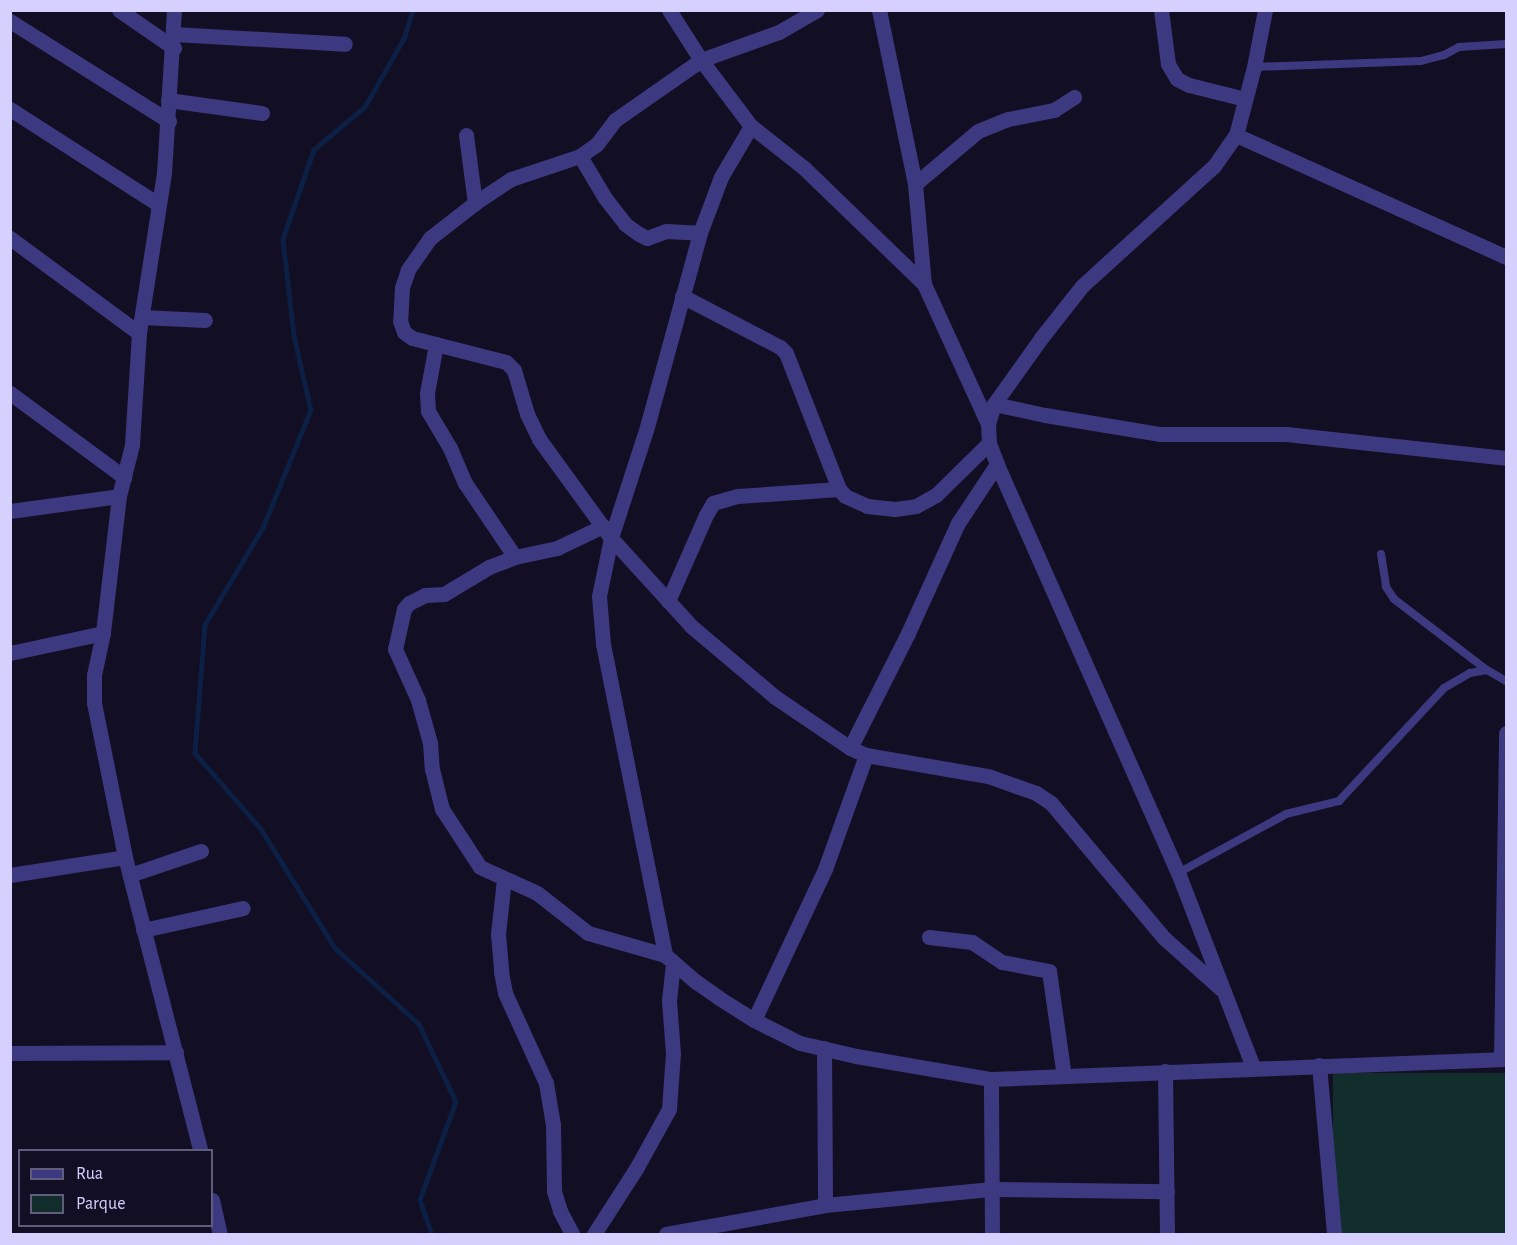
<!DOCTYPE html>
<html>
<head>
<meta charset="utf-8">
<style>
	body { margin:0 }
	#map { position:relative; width:1517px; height:1245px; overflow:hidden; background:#120e23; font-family:"Alegreya Sans",sans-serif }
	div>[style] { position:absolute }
	.green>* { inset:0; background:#112d2c; transform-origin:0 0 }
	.stream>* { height:4.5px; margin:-2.25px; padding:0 2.25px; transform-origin:2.25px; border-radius:2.25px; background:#0c1f44 }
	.lane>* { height:8px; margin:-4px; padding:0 4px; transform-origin:4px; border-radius:4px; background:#3d3981 }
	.street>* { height:15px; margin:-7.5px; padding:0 7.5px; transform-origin:7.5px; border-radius:7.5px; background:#3d3981 }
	span { translate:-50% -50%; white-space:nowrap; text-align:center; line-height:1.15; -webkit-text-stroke:5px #120e23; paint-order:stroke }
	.frame { position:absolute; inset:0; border:12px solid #d6d0ff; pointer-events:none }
	.legend { position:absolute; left:18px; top:1149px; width:195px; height:78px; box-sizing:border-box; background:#120e23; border:2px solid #605c7b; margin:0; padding:8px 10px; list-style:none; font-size:18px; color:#d6d0ff }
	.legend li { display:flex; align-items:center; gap:12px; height:30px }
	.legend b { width:30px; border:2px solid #605c7b }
</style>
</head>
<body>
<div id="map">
	<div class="green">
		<i style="left:1506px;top:1073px;width:161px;height:173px;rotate:90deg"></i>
	</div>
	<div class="stream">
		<i style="left:413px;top:10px;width:28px;rotate:107deg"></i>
		<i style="left:405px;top:37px;width:81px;rotate:119.7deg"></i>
		<i style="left:365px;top:107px;width:67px;rotate:139.9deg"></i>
		<i style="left:314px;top:150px;width:94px;rotate:109.2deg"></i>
		<i style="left:283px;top:239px;width:98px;rotate:83.5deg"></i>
		<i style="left:294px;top:336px;width:76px;rotate:77.1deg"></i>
		<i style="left:311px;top:410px;width:127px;rotate:112.1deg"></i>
		<i style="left:263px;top:528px;width:113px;rotate:120.9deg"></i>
		<i style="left:205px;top:625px;width:128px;rotate:94.5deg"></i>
		<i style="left:195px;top:753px;width:101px;rotate:49deg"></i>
		<i style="left:261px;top:829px;width:140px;rotate:58.1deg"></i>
		<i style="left:335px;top:948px;width:113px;rotate:42.1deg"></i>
		<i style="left:419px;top:1024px;width:86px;rotate:64.6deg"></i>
		<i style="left:456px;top:1102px;width:104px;rotate:110.2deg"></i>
		<i style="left:420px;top:1200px;width:36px;rotate:71deg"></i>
	</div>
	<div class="lane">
		<i style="left:1254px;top:67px;width:167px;rotate:-2.1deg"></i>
		<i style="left:1421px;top:61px;width:24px;rotate:-15deg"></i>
		<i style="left:1444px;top:55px;width:17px;rotate:-28deg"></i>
		<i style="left:1459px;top:47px;width:47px;rotate:-3.7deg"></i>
		<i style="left:1381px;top:554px;width:33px;rotate:81deg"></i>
		<i style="left:1386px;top:587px;width:14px;rotate:56deg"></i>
		<i style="left:1394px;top:599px;width:117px;rotate:37.4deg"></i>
		<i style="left:1487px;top:670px;width:22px;rotate:30deg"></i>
		<i style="left:1178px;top:873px;width:123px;rotate:-28.6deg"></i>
		<i style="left:1286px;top:814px;width:55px;rotate:-13.8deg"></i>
		<i style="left:1339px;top:801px;width:154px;rotate:-47.1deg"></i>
		<i style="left:1444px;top:688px;width:30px;rotate:-30deg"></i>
		<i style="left:1470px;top:673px;width:17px;rotate:-10deg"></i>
	</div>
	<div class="street">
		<i style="left:119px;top:10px;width:67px;rotate:34.6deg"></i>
		<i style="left:174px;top:10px;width:163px;rotate:93.5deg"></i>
		<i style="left:164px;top:173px;width:162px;rotate:98.9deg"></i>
		<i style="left:139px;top:333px;width:112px;rotate:93.6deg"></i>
		<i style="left:132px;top:445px;width:53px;rotate:104.3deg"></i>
		<i style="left:119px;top:496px;width:138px;rotate:96.7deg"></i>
		<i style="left:103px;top:633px;width:43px;rotate:102.1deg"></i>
		<i style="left:94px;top:675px;width:28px;rotate:90deg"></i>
		<i style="left:94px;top:703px;width:157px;rotate:78.6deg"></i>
		<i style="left:125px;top:857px;width:302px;rotate:75.6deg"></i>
		<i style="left:669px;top:10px;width:59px;rotate:57.4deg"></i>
		<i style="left:701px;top:60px;width:83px;rotate:52.9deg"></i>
		<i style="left:751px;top:126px;width:68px;rotate:38.4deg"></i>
		<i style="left:804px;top:168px;width:167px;rotate:44deg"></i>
		<i style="left:817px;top:10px;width:44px;rotate:149.9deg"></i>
		<i style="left:779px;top:32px;width:83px;rotate:160.3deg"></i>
		<i style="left:701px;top:60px;width:105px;rotate:145.1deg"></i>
		<i style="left:615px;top:120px;width:30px;rotate:127deg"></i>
		<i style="left:597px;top:144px;width:21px;rotate:145deg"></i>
		<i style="left:580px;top:156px;width:73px;rotate:161.6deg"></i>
		<i style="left:511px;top:179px;width:43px;rotate:146.3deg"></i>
		<i style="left:475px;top:203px;width:57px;rotate:142.1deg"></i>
		<i style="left:430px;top:238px;width:39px;rotate:125deg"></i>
		<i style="left:408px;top:270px;width:18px;rotate:109deg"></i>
		<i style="left:402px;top:287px;width:34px;rotate:93deg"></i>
		<i style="left:400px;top:321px;width:12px;rotate:70deg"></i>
		<i style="left:404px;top:332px;width:10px;rotate:37deg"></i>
		<i style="left:412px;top:338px;width:97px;rotate:14.3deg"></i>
		<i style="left:506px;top:362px;width:11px;rotate:45deg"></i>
		<i style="left:514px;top:370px;width:46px;rotate:73.5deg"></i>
		<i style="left:527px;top:414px;width:28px;rotate:64deg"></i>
		<i style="left:539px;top:439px;width:122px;rotate:54deg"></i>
		<i style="left:611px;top:538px;width:119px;rotate:47.7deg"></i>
		<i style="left:691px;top:626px;width:110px;rotate:40.2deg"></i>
		<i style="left:775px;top:697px;width:91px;rotate:34.2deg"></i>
		<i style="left:850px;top:748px;width:17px;rotate:24deg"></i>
		<i style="left:866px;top:755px;width:124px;rotate:9.8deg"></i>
		<i style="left:988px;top:776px;width:51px;rotate:19.5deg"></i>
		<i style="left:1036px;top:793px;width:18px;rotate:34deg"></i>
		<i style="left:1051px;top:803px;width:176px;rotate:50.1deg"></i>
		<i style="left:1164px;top:938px;width:76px;rotate:41.8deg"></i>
		<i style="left:879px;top:10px;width:178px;rotate:78.3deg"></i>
		<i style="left:915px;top:184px;width:100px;rotate:84.9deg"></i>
		<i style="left:924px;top:284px;width:154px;rotate:65.4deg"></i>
		<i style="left:1161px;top:10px;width:54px;rotate:82.6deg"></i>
		<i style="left:1168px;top:64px;width:17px;rotate:59deg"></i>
		<i style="left:1177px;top:79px;width:13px;rotate:27deg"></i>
		<i style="left:1189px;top:85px;width:58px;rotate:14deg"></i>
		<i style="left:10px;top:21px;width:188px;rotate:32.2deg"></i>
		<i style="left:174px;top:34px;width:171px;rotate:3.3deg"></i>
		<i style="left:168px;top:100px;width:95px;rotate:7.9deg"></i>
		<i style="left:10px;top:109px;width:176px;rotate:32.7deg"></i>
		<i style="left:751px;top:126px;width:59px;rotate:120.5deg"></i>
		<i style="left:721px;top:177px;width:60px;rotate:110.6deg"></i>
		<i style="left:700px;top:233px;width:204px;rotate:105.3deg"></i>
		<i style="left:646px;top:430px;width:114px;rotate:108deg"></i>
		<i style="left:611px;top:538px;width:59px;rotate:101.7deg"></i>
		<i style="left:599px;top:596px;width:48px;rotate:85.2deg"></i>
		<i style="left:603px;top:644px;width:317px;rotate:78.7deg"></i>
		<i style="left:665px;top:955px;width:40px;rotate:41deg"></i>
		<i style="left:695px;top:981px;width:29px;rotate:35deg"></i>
		<i style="left:719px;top:998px;width:41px;rotate:32.2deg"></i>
		<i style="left:754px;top:1020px;width:51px;rotate:26.6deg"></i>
		<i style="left:800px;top:1043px;width:57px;rotate:13.1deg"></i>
		<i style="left:856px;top:1056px;width:137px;rotate:9.7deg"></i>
		<i style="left:466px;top:135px;width:69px;rotate:82.5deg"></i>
		<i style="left:1236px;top:135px;width:296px;rotate:24.3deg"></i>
		<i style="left:580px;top:156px;width:49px;rotate:59.2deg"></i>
		<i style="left:605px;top:198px;width:33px;rotate:52deg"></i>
		<i style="left:625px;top:224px;width:17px;rotate:36deg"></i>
		<i style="left:639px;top:234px;width:9px;rotate:27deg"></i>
		<i style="left:647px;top:238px;width:20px;rotate:-20deg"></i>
		<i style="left:666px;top:231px;width:34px;rotate:3deg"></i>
		<i style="left:915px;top:184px;width:82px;rotate:-40.1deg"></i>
		<i style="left:978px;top:131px;width:32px;rotate:-22deg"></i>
		<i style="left:1008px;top:119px;width:47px;rotate:-11.1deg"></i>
		<i style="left:1054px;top:110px;width:24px;rotate:-33deg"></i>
		<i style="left:10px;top:238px;width:160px;rotate:36.4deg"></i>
		<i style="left:682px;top:296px;width:110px;rotate:27.5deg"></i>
		<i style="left:780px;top:347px;width:8px;rotate:45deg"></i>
		<i style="left:786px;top:353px;width:146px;rotate:68.7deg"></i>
		<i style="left:839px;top:489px;width:9px;rotate:49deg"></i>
		<i style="left:845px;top:496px;width:24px;rotate:24deg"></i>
		<i style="left:867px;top:506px;width:28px;rotate:6deg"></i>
		<i style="left:895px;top:509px;width:21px;rotate:-8deg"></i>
		<i style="left:916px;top:506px;width:23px;rotate:-29deg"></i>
		<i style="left:936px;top:495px;width:74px;rotate:-44.5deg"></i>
		<i style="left:142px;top:317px;width:63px;rotate:2.7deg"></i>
		<i style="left:436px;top:344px;width:50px;rotate:100.4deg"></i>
		<i style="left:427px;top:393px;width:18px;rotate:87deg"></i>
		<i style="left:428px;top:411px;width:43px;rotate:59.3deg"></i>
		<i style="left:450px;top:448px;width:38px;rotate:67deg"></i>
		<i style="left:465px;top:483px;width:89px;rotate:56deg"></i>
		<i style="left:10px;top:393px;width:142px;rotate:36.4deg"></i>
		<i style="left:994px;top:404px;width:52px;rotate:12.2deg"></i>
		<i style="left:1045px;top:415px;width:117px;rotate:9.4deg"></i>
		<i style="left:1160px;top:434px;width:126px"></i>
		<i style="left:1286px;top:434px;width:221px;rotate:6.2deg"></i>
		<i style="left:10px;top:511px;width:110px;rotate:-7.8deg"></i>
		<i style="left:603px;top:526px;width:51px;rotate:154.4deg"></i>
		<i style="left:557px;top:548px;width:43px;rotate:167.9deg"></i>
		<i style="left:515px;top:557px;width:28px;rotate:159deg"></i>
		<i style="left:489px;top:567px;width:52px;rotate:149deg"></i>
		<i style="left:444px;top:594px;width:19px;rotate:177deg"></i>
		<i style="left:425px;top:595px;width:18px;rotate:153deg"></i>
		<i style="left:409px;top:603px;width:8px;rotate:130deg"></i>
		<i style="left:404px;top:609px;width:41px;rotate:102.7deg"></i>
		<i style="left:395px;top:649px;width:56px;rotate:65.7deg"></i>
		<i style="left:418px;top:700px;width:45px;rotate:74.4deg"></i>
		<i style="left:430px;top:743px;width:26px;rotate:86deg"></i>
		<i style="left:432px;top:769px;width:41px;rotate:76deg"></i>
		<i style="left:442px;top:809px;width:69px;rotate:56.8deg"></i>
		<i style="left:480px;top:867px;width:63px;rotate:24.5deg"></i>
		<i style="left:537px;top:893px;width:65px;rotate:38.1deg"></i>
		<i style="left:588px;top:933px;width:80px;rotate:15.9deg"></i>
		<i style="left:668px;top:601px;width:94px;rotate:-66.2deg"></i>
		<i style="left:706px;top:515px;width:14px;rotate:-60deg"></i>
		<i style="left:713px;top:503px;width:26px;rotate:-16deg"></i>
		<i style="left:738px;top:496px;width:101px;rotate:-4deg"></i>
		<i style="left:10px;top:653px;width:95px;rotate:-12.1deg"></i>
		<i style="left:850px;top:748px;width:129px;rotate:-63.2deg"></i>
		<i style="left:908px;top:633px;width:121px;rotate:-65.6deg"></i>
		<i style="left:958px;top:523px;width:71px;rotate:-56.5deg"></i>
		<i style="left:10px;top:875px;width:116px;rotate:-8.9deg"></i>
		<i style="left:130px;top:875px;width:75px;rotate:-18.7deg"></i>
		<i style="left:504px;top:879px;width:55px;rotate:96.2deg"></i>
		<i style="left:498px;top:934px;width:38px;rotate:85deg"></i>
		<i style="left:501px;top:972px;width:21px;rotate:79deg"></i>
		<i style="left:505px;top:993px;width:99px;rotate:65.5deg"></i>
		<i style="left:546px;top:1083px;width:43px;rotate:80.5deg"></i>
		<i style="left:553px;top:1125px;width:66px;rotate:89.1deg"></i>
		<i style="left:554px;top:1191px;width:21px;rotate:73deg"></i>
		<i style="left:560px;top:1211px;width:26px;rotate:62deg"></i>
		<i style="left:143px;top:930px;width:102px;rotate:-12.4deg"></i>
		<i style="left:929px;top:937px;width:43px;rotate:6.6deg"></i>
		<i style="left:972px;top:942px;width:36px;rotate:34deg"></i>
		<i style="left:1002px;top:962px;width:48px;rotate:10.8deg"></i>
		<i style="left:1049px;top:971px;width:106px;rotate:81.9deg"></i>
		<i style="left:754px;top:1020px;width:167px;rotate:-64.8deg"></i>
		<i style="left:825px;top:869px;width:121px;rotate:-70.2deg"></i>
		<i style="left:824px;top:1048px;width:157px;rotate:89.6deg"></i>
		<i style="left:10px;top:1053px;width:166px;rotate:-0.3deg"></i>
		<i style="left:1501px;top:1059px;width:326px;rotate:-89.1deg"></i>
		<i style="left:1319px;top:1065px;width:170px;rotate:84.9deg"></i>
		<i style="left:1253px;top:1067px;width:208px;rotate:-111.1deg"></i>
		<i style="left:1178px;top:873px;width:447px;rotate:-113.9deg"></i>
		<i style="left:997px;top:464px;width:22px;rotate:-111deg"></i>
		<i style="left:989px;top:443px;width:19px;rotate:-93deg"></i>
		<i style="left:988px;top:424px;width:21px;rotate:-73deg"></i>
		<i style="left:994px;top:404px;width:81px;rotate:-54.5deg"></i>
		<i style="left:1041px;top:338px;width:66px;rotate:-51.7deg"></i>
		<i style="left:1082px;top:286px;width:178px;rotate:-42.3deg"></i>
		<i style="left:1214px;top:166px;width:38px;rotate:-55deg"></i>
		<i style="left:1236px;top:135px;width:70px;rotate:-75.2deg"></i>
		<i style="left:1254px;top:67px;width:58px;rotate:-79.1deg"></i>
		<i style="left:1165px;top:1071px;width:163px;rotate:89.3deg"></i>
		<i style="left:212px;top:1200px;width:35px;rotate:77deg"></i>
		<i style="left:594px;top:1234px;width:80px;rotate:-57.3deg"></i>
		<i style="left:637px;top:1167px;width:66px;rotate:-61.1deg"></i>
		<i style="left:669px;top:1109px;width:56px;rotate:-85.9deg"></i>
		<i style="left:673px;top:1053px;width:52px;rotate:-94.4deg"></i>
		<i style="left:669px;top:1001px;width:39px;rotate:-84deg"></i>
		<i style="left:666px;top:1234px;width:162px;rotate:-10.3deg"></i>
		<i style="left:825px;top:1205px;width:168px;rotate:-5.5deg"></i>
		<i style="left:992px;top:1189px;width:175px;rotate:0.7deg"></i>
		<i style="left:992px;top:1234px;width:155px;rotate:-90.4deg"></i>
		<i style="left:991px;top:1079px;width:515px;rotate:-2.22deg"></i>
	</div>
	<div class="frame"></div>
	<ul class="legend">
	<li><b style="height:8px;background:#3d3981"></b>Rua</li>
	<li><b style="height:16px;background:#112d2c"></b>Parque</li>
	</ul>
</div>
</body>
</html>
